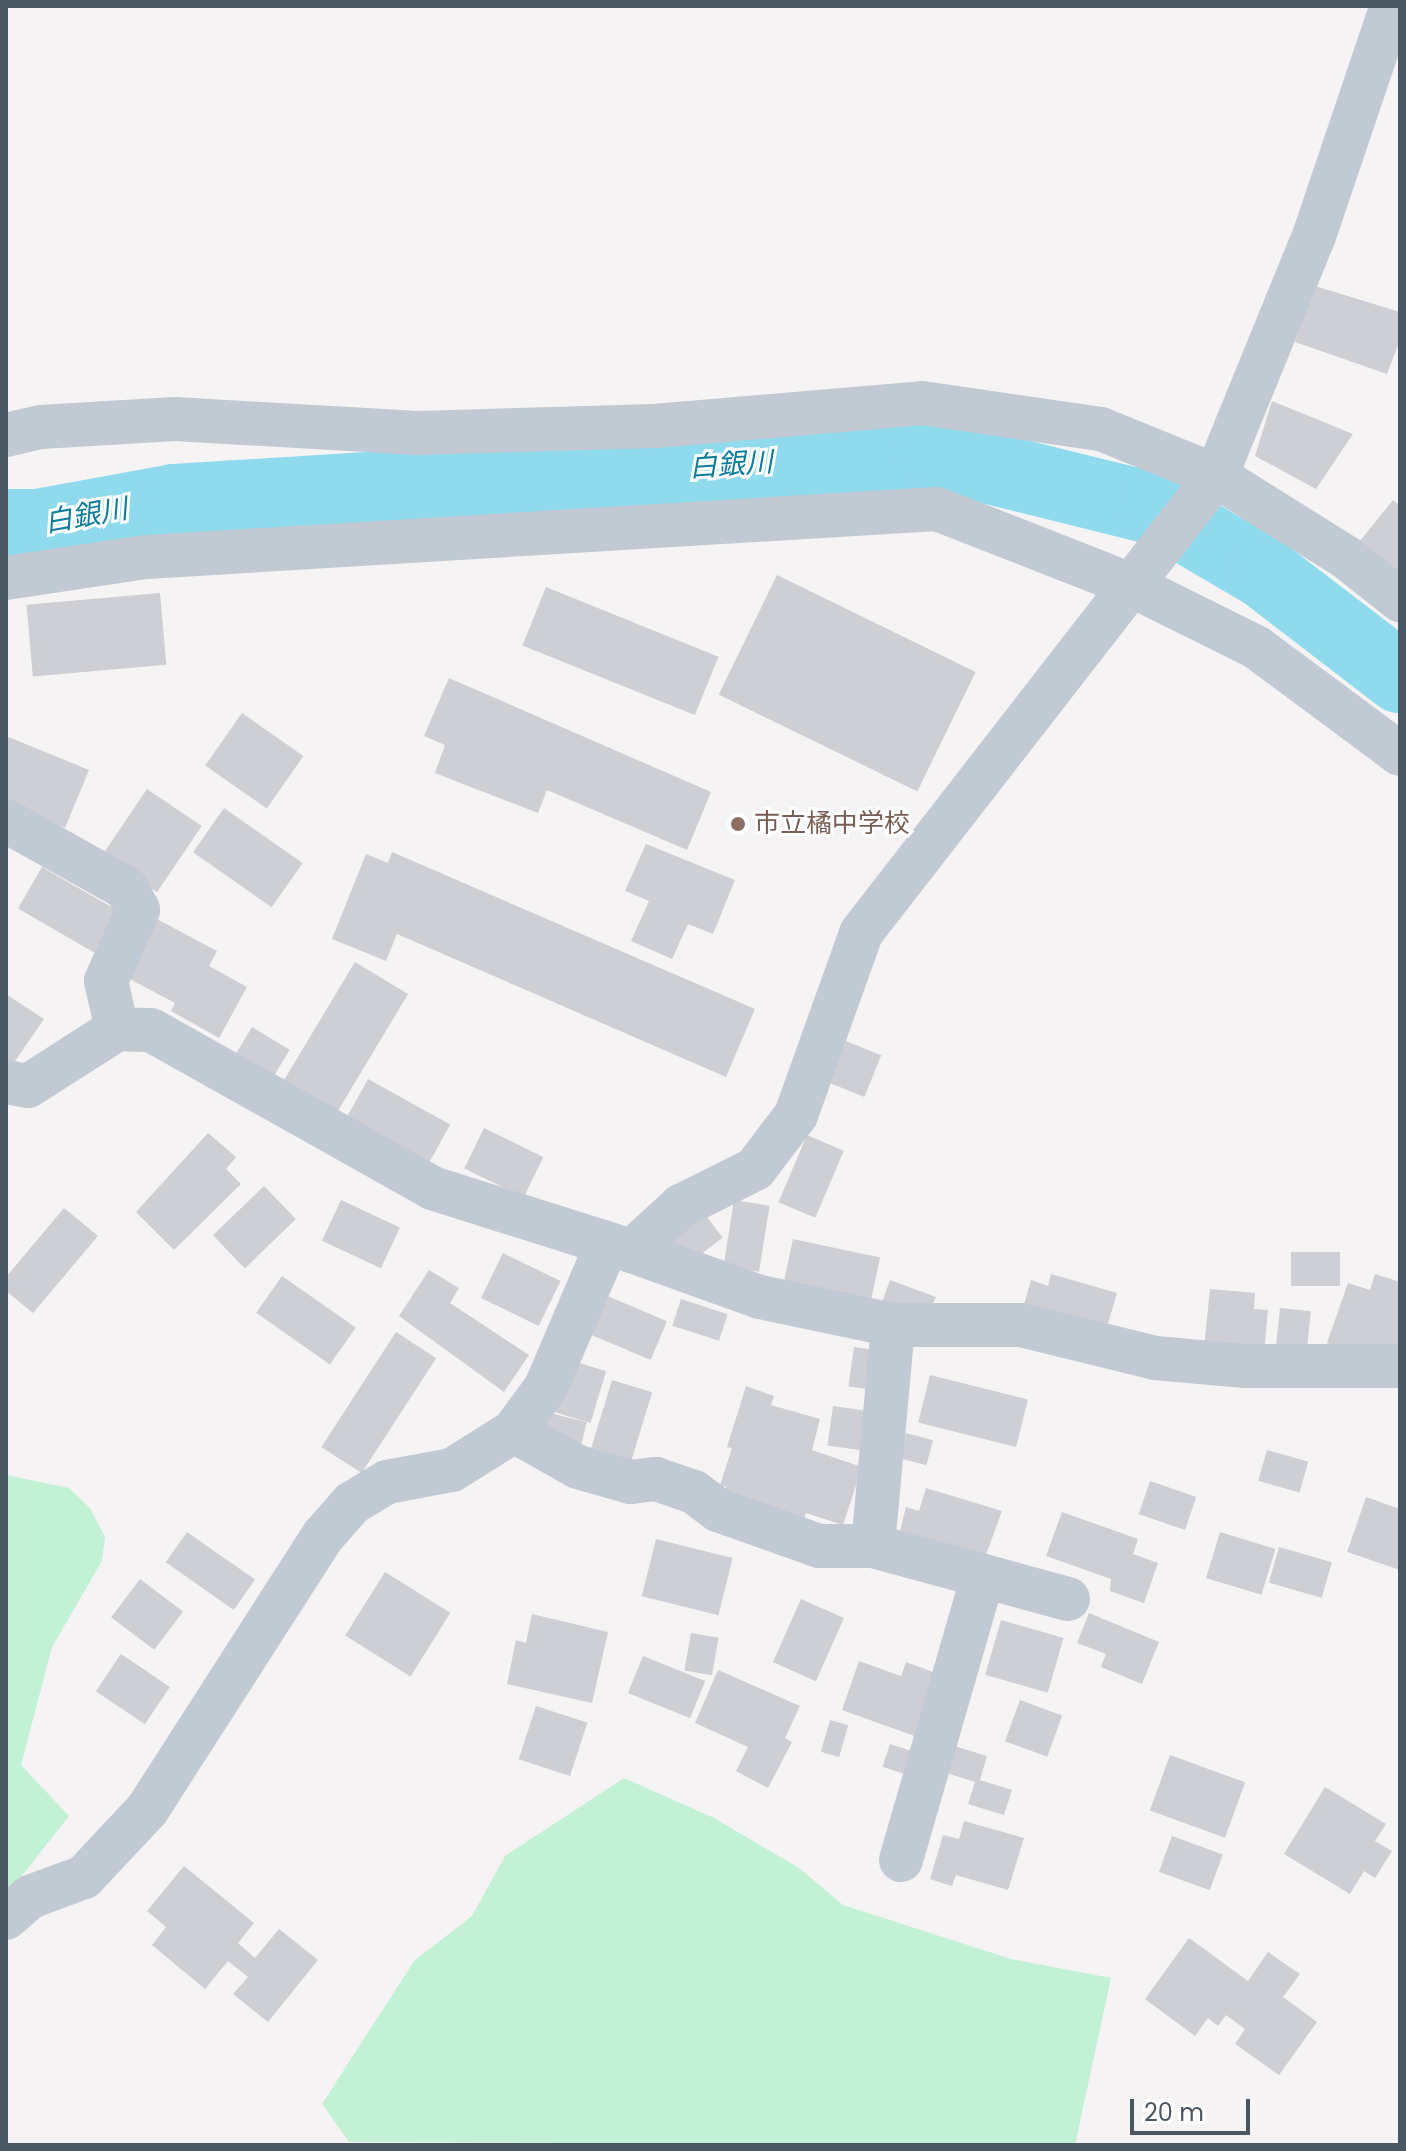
<!DOCTYPE html>
<html>
<head>
<meta charset="utf-8">
<style>
	body { margin:0 }
	#map { position:relative; width:1406px; height:2151px; overflow:hidden; background:#f5f3f3; font-family:Poppins,"Noto Sans JP",sans-serif }
	div>[style] { position:absolute }
	.green>* { inset:0; background:#c3f1d5 }
	.river>* { height:72px; margin:-36px; padding:0 36px; transform-origin:36px; border-radius:36px; background:#90daee }
	.building>* { inset:0; background:#cdcfd5; transform-origin:0 0 }
	.minor>* { height:44px; margin:-22px; padding:0 22px; transform-origin:22px; border-radius:22px; background:#c1cad2 }
	.dots>* { width:22px; height:22px; translate:-50% -50%; box-sizing:border-box; border:4px solid #fff; border-radius:50% }
	span { translate:-50% -50%; white-space:nowrap; text-align:center; line-height:1.15; -webkit-text-stroke:6px #fff; paint-order:stroke }
	.education-label { font-size:26px; color:#785e54 }
	.left { translate:0 -50%; text-align:left }
	.water-label { font-size:28px; color:#0c7c9b; font-style:italic }
	.frame { position:absolute; inset:0; border:8px solid #4a5661; pointer-events:none }
	.scale { position:absolute; left:1130px; top:2099px; width:120px; height:36px; box-sizing:border-box; border:4px solid #4a5661; border-top:0; padding-left:10px; font-size:24px; line-height:28px; white-space:nowrap; color:#4a5661; -webkit-text-stroke:6px #fff; paint-order:stroke }
</style>
</head>
<body>
<div id="map">
	<div class="green">
		<i style="clip-path:polygon(6px 1475px,69px 1488px,90px 1508px,105px 1537px,102px 1561px,52px 1647px,21px 1765px,69px 1816px,6px 1896px)"></i>
		<i style="clip-path:polygon(624px 1778px,714px 1818px,799px 1868px,843px 1905px,1011px 1959px,1111px 1978px,1075px 2145px,349px 2142px,322px 2104px,414px 1961px,472px 1916px,505px 1856px)"></i>
	</div>
	<div class="river">
		<i style="left:6px;top:525px;width:32px"></i>
		<i style="left:38px;top:525px;width:138px;rotate:-10.4deg"></i>
		<i style="left:174px;top:500px;width:756px;rotate:-3.56deg"></i>
		<i style="left:929px;top:453px;width:233px;rotate:13.9deg"></i>
		<i style="left:1155px;top:509px;width:125px;rotate:30.3deg"></i>
		<i style="left:1263px;top:572px;width:173px;rotate:37.5deg"></i>
	</div>
	<div class="building">
		<i style="clip-path:polygon(1315px 286px,1400px 312px,1400px 340px,1387px 374px,1295px 342px)"></i>
		<i style="clip-path:polygon(1272px 401px,1353px 434px,1316px 489px,1255px 456px)"></i>
		<i style="clip-path:polygon(1393px 500px,1400px 506px,1400px 576px,1360px 541px)"></i>
		<i style="left:777px;top:575px;width:221px;height:133px;rotate:26deg"></i>
		<i style="left:546px;top:587px;width:186px;height:63px;rotate:22deg"></i>
		<i style="left:160px;top:593px;width:72px;height:134px;rotate:85deg"></i>
		<i style="clip-path:polygon(449px 678px,711px 792px,687px 850px,547px 790px,538px 813px,435px 773px,445px 745px,424px 736px)"></i>
		<i style="left:242px;top:713px;width:75px;height:64px;rotate:35deg"></i>
		<i style="clip-path:polygon(6px 736px,89px 770px,65px 828px,6px 803px)"></i>
		<i style="left:147px;top:789px;width:66px;height:80px;rotate:34deg"></i>
		<i style="left:224px;top:808px;width:96px;height:54px;rotate:35deg"></i>
		<i style="clip-path:polygon(646px 844px,735px 880px,713px 934px,688px 924px,672px 959px,631px 941px,649px 901px,625px 891px)"></i>
		<i style="clip-path:polygon(392px 852px,755px 1009px,726px 1077px,397px 934px,386px 961px,332px 939px,366px 854px,388px 863px)"></i>
		<i style="left:42px;top:867px;width:95px;height:48px;rotate:30deg"></i>
		<i style="clip-path:polygon(155px 918px,217px 951px,209px 966px,247px 987px,219px 1038px,171px 1011px,175px 1003px,124px 976px)"></i>
		<i style="left:355px;top:962px;width:62px;height:139px;rotate:31deg"></i>
		<i style="clip-path:polygon(6px 994px,44px 1019px,11px 1067px,6px 1064px)"></i>
		<i style="left:252px;top:1027px;width:44px;height:38px;rotate:31deg"></i>
		<i style="left:846px;top:1041px;width:38px;height:45px;rotate:22deg"></i>
		<i style="left:368px;top:1079px;width:94px;height:50px;rotate:29deg"></i>
		<i style="left:484px;top:1128px;width:66px;height:45px;rotate:26deg"></i>
		<i style="clip-path:polygon(208px 1133px,236px 1157px,226px 1169px,241px 1184px,174px 1250px,136px 1212px)"></i>
		<i style="left:807px;top:1135px;width:40px;height:73px;rotate:23deg"></i>
		<i style="left:264px;top:1186px;width:46px;height:71px;rotate:46deg"></i>
		<i style="left:341px;top:1200px;width:65px;height:45px;rotate:25deg"></i>
		<i style="left:734px;top:1200px;width:36px;height:67px;rotate:9deg"></i>
		<i style="clip-path:polygon(64px 1208px,98px 1236px,33px 1313px,6px 1291px,6px 1277px)"></i>
		<i style="left:704px;top:1213px;width:31px;height:48px;rotate:53deg"></i>
		<i style="left:793px;top:1239px;width:89px;height:48px;rotate:12deg"></i>
		<i style="left:1291px;top:1252px;width:49px;height:34px"></i>
		<i style="left:503px;top:1253px;width:64px;height:50px;rotate:26deg"></i>
		<i style="clip-path:polygon(429px 1270px,459px 1288px,450px 1303px,529px 1355px,504px 1392px,399px 1316px)"></i>
		<i style="clip-path:polygon(1051px 1274px,1117px 1293px,1105px 1334px,1021px 1315px,1031px 1280px,1048px 1286px)"></i>
		<i style="clip-path:polygon(1375px 1274px,1400px 1282px,1400px 1354px,1369px 1344px,1365px 1356px,1327px 1343px,1348px 1283px,1370px 1290px)"></i>
		<i style="left:282px;top:1276px;width:90px;height:45px;rotate:35deg"></i>
		<i style="clip-path:polygon(890px 1280px,936px 1297px,927px 1315px,879px 1311px)"></i>
		<i style="clip-path:polygon(1210px 1289px,1255px 1293px,1254px 1309px,1268px 1310px,1264px 1353px,1204px 1347px)"></i>
		<i style="left:598px;top:1292px;width:75px;height:42px;rotate:23deg"></i>
		<i style="left:681px;top:1299px;width:49px;height:28px;rotate:18deg"></i>
		<i style="left:1280px;top:1308px;width:31px;height:36px;rotate:6deg"></i>
		<i style="left:396px;top:1332px;width:48px;height:137px;rotate:33deg"></i>
		<i style="left:854px;top:1347px;width:27px;height:40px;rotate:8deg"></i>
		<i style="left:566px;top:1359px;width:42px;height:54px;rotate:17deg"></i>
		<i style="left:930px;top:1375px;width:101px;height:49px;rotate:14deg"></i>
		<i style="left:612px;top:1380px;width:42px;height:72px;rotate:17deg"></i>
		<i style="clip-path:polygon(746px 1386px,774px 1396px,771px 1405px,820px 1419px,812px 1450px,862px 1467px,843px 1525px,806px 1513px,801px 1527px,721px 1500px,726px 1487px,720px 1485px,732px 1448px,727px 1447px)"></i>
		<i style="left:833px;top:1406px;width:43px;height:40px;rotate:8deg"></i>
		<i style="left:546px;top:1412px;width:42px;height:27px;rotate:14deg"></i>
		<i style="left:906px;top:1433px;width:28px;height:26px;rotate:15deg"></i>
		<i style="left:1267px;top:1450px;width:43px;height:32px;rotate:16deg"></i>
		<i style="left:1150px;top:1481px;width:49px;height:35px;rotate:19deg"></i>
		<i style="clip-path:polygon(926px 1488px,1002px 1511px,984px 1560px,898px 1538px,906px 1507px,919px 1511px)"></i>
		<i style="clip-path:polygon(1366px 1497px,1400px 1509px,1400px 1570px,1347px 1552px)"></i>
		<i style="clip-path:polygon(1062px 1512px,1138px 1539px,1133px 1554px,1158px 1563px,1144px 1603px,1110px 1591px,1111px 1579px,1046px 1556px)"></i>
		<i style="left:187px;top:1532px;width:83px;height:37px;rotate:35deg"></i>
		<i style="left:1220px;top:1532px;width:58px;height:48px;rotate:17deg"></i>
		<i style="left:656px;top:1539px;width:79px;height:59px;rotate:14deg"></i>
		<i style="left:1279px;top:1547px;width:55px;height:37px;rotate:16deg"></i>
		<i style="left:385px;top:1572px;width:77px;height:75px;rotate:32deg"></i>
		<i style="left:140px;top:1579px;width:54px;height:48px;rotate:37deg"></i>
		<i style="left:801px;top:1599px;width:47px;height:69px;rotate:24deg"></i>
		<i style="clip-path:polygon(1089px 1613px,1159px 1642px,1142px 1684px,1101px 1667px,1106px 1654px,1077px 1643px)"></i>
		<i style="clip-path:polygon(532px 1614px,608px 1632px,592px 1703px,507px 1684px,516px 1640px,526px 1643px)"></i>
		<i style="left:1001px;top:1620px;width:65px;height:57px;rotate:16deg"></i>
		<i style="left:691px;top:1633px;width:28px;height:38px;rotate:10deg"></i>
		<i style="left:121px;top:1654px;width:59px;height:45px;rotate:34deg"></i>
		<i style="left:643px;top:1656px;width:67px;height:40px;rotate:22deg"></i>
		<i style="clip-path:polygon(859px 1661px,901px 1676px,906px 1662px,941px 1675px,920px 1738px,842px 1710px)"></i>
		<i style="clip-path:polygon(718px 1670px,800px 1706px,785px 1738px,792px 1742px,768px 1788px,736px 1771px,748px 1747px,695px 1723px)"></i>
		<i style="left:1020px;top:1700px;width:45px;height:44px;rotate:20deg"></i>
		<i style="left:536px;top:1706px;width:54px;height:56px;rotate:18deg"></i>
		<i style="left:830px;top:1720px;width:19px;height:33px;rotate:16deg"></i>
		<i style="left:890px;top:1744px;width:29px;height:24px;rotate:18deg"></i>
		<i style="clip-path:polygon(948px 1744px,987px 1756px,980px 1780px,1012px 1790px,1004px 1815px,968px 1804px,975px 1782px,940px 1771px)"></i>
		<i style="left:1170px;top:1755px;width:80px;height:59px;rotate:20deg"></i>
		<i style="clip-path:polygon(1325px 1787px,1386px 1824px,1375px 1841px,1392px 1851px,1375px 1878px,1364px 1871px,1350px 1894px,1284px 1854px)"></i>
		<i style="clip-path:polygon(964px 1821px,1024px 1838px,1008px 1890px,956px 1875px,952px 1886px,930px 1879px,943px 1835px,959px 1839px)"></i>
		<i style="left:1172px;top:1836px;width:54px;height:38px;rotate:20deg"></i>
		<i style="clip-path:polygon(184px 1866px,254px 1923px,238px 1943px,255px 1958px,279px 1929px,318px 1960px,268px 2022px,233px 1994px,248px 1977px,228px 1961px,205px 1989px,152px 1945px,166px 1927px,147px 1911px)"></i>
		<i style="clip-path:polygon(1189px 1938px,1248px 1981px,1268px 1952px,1300px 1974px,1283px 1997px,1317px 2022px,1279px 2075px,1235px 2044px,1245px 2029px,1226px 2015px,1218px 2026px,1208px 2018px,1195px 2036px,1145px 1999px)"></i>
	</div>
	<div class="minor">
		<i style="left:6px;top:435px;width:36px;rotate:-13deg"></i>
		<i style="left:41px;top:427px;width:134px;rotate:-3.4deg"></i>
		<i style="left:175px;top:419px;width:243px;rotate:3.3deg"></i>
		<i style="left:418px;top:433px;width:237px;rotate:-1.7deg"></i>
		<i style="left:655px;top:426px;width:268px;rotate:-4.9deg"></i>
		<i style="left:922px;top:403px;width:181px;rotate:8.3deg"></i>
		<i style="left:1101px;top:429px;width:124px;rotate:22.2deg"></i>
		<i style="left:1216px;top:476px;width:155px;rotate:32deg"></i>
		<i style="left:1347px;top:558px;width:68px;rotate:38.4deg"></i>
		<i style="left:6px;top:578px;width:143px;rotate:-8.5deg"></i>
		<i style="left:147px;top:557px;width:791px;rotate:-3.48deg"></i>
		<i style="left:937px;top:509px;width:211px;rotate:21.4deg"></i>
		<i style="left:1133px;top:586px;width:137px;rotate:26.4deg"></i>
		<i style="left:1256px;top:647px;width:179px;rotate:36.6deg"></i>
		<i style="left:6px;top:821px;width:137px;rotate:29.2deg"></i>
		<i style="left:126px;top:888px;width:25px;rotate:61deg"></i>
		<i style="left:138px;top:910px;width:78px;rotate:114.3deg"></i>
		<i style="left:106px;top:981px;width:49px;rotate:77.1deg"></i>
		<i style="left:6px;top:1082px;width:22px;rotate:10deg"></i>
		<i style="left:28px;top:1086px;width:106px;rotate:-32.6deg"></i>
		<i style="left:117px;top:1029px;width:34px;rotate:2deg"></i>
		<i style="left:151px;top:1030px;width:322px;rotate:29.3deg"></i>
		<i style="left:432px;top:1188px;width:210px;rotate:17.5deg"></i>
		<i style="left:632px;top:1251px;width:67px;rotate:-42.6deg"></i>
		<i style="left:681px;top:1206px;width:83px;rotate:-26.6deg"></i>
		<i style="left:755px;top:1169px;width:68px;rotate:-52.8deg"></i>
		<i style="left:796px;top:1115px;width:193px;rotate:-70.3deg"></i>
		<i style="left:861px;top:933px;width:579px;rotate:-52.16deg"></i>
		<i style="left:1216px;top:476px;width:259px;rotate:-67.8deg"></i>
		<i style="left:1314px;top:236px;width:243px;rotate:-71.3deg"></i>
		<i style="left:632px;top:1251px;width:136px;rotate:19.8deg"></i>
		<i style="left:760px;top:1297px;width:136px;rotate:11.9deg"></i>
		<i style="left:893px;top:1325px;width:128px"></i>
		<i style="left:1021px;top:1325px;width:138px;rotate:13.8deg"></i>
		<i style="left:1155px;top:1358px;width:90px;rotate:5.1deg"></i>
		<i style="left:1245px;top:1366px;width:155px"></i>
		<i style="left:514px;top:1431px;width:73px;rotate:29.4deg"></i>
		<i style="left:578px;top:1467px;width:55px;rotate:15.8deg"></i>
		<i style="left:631px;top:1482px;width:25px;rotate:-7deg"></i>
		<i style="left:656px;top:1479px;width:40px;rotate:18.9deg"></i>
		<i style="left:694px;top:1492px;width:30px;rotate:37deg"></i>
		<i style="left:718px;top:1510px;width:107px;rotate:19.6deg"></i>
		<i style="left:819px;top:1546px;width:54px"></i>
		<i style="left:873px;top:1546px;width:202px;rotate:15.2deg"></i>
		<i style="left:873px;top:1546px;width:222px;rotate:-84.8deg"></i>
		<i style="left:901px;top:1860px;width:296px;rotate:-73.9deg"></i>
		<i style="left:6px;top:1918px;width:32px;rotate:-41deg"></i>
		<i style="left:30px;top:1897px;width:58px;rotate:-20.3deg"></i>
		<i style="left:84px;top:1877px;width:92px;rotate:-46.8deg"></i>
		<i style="left:147px;top:1810px;width:326px;rotate:-57.3deg"></i>
		<i style="left:323px;top:1536px;width:44px;rotate:-48.7deg"></i>
		<i style="left:352px;top:1503px;width:41px;rotate:-31deg"></i>
		<i style="left:387px;top:1482px;width:66px;rotate:-10.5deg"></i>
		<i style="left:452px;top:1470px;width:73px;rotate:-32.2deg"></i>
		<i style="left:514px;top:1431px;width:54px;rotate:-54deg"></i>
		<i style="left:546px;top:1387px;width:155px;rotate:-66.9deg"></i>
	</div>
	<div class="dots">
		<i style="left:738px;top:824px;background:#8d6e63"></i>
	</div>
	<div class="education-label">
		<span class="left" style="left:754px;top:824px">市立橘中学校</span>
	</div>
	<div class="water-label">
		<span style="left:731px;top:465px;rotate:-4deg">白銀川</span>
		<span style="left:86px;top:516px;rotate:-10deg">白銀川</span>
	</div>
	<div class="frame"></div>
	<div class="scale">20 m</div>
</div>
</body>
</html>
